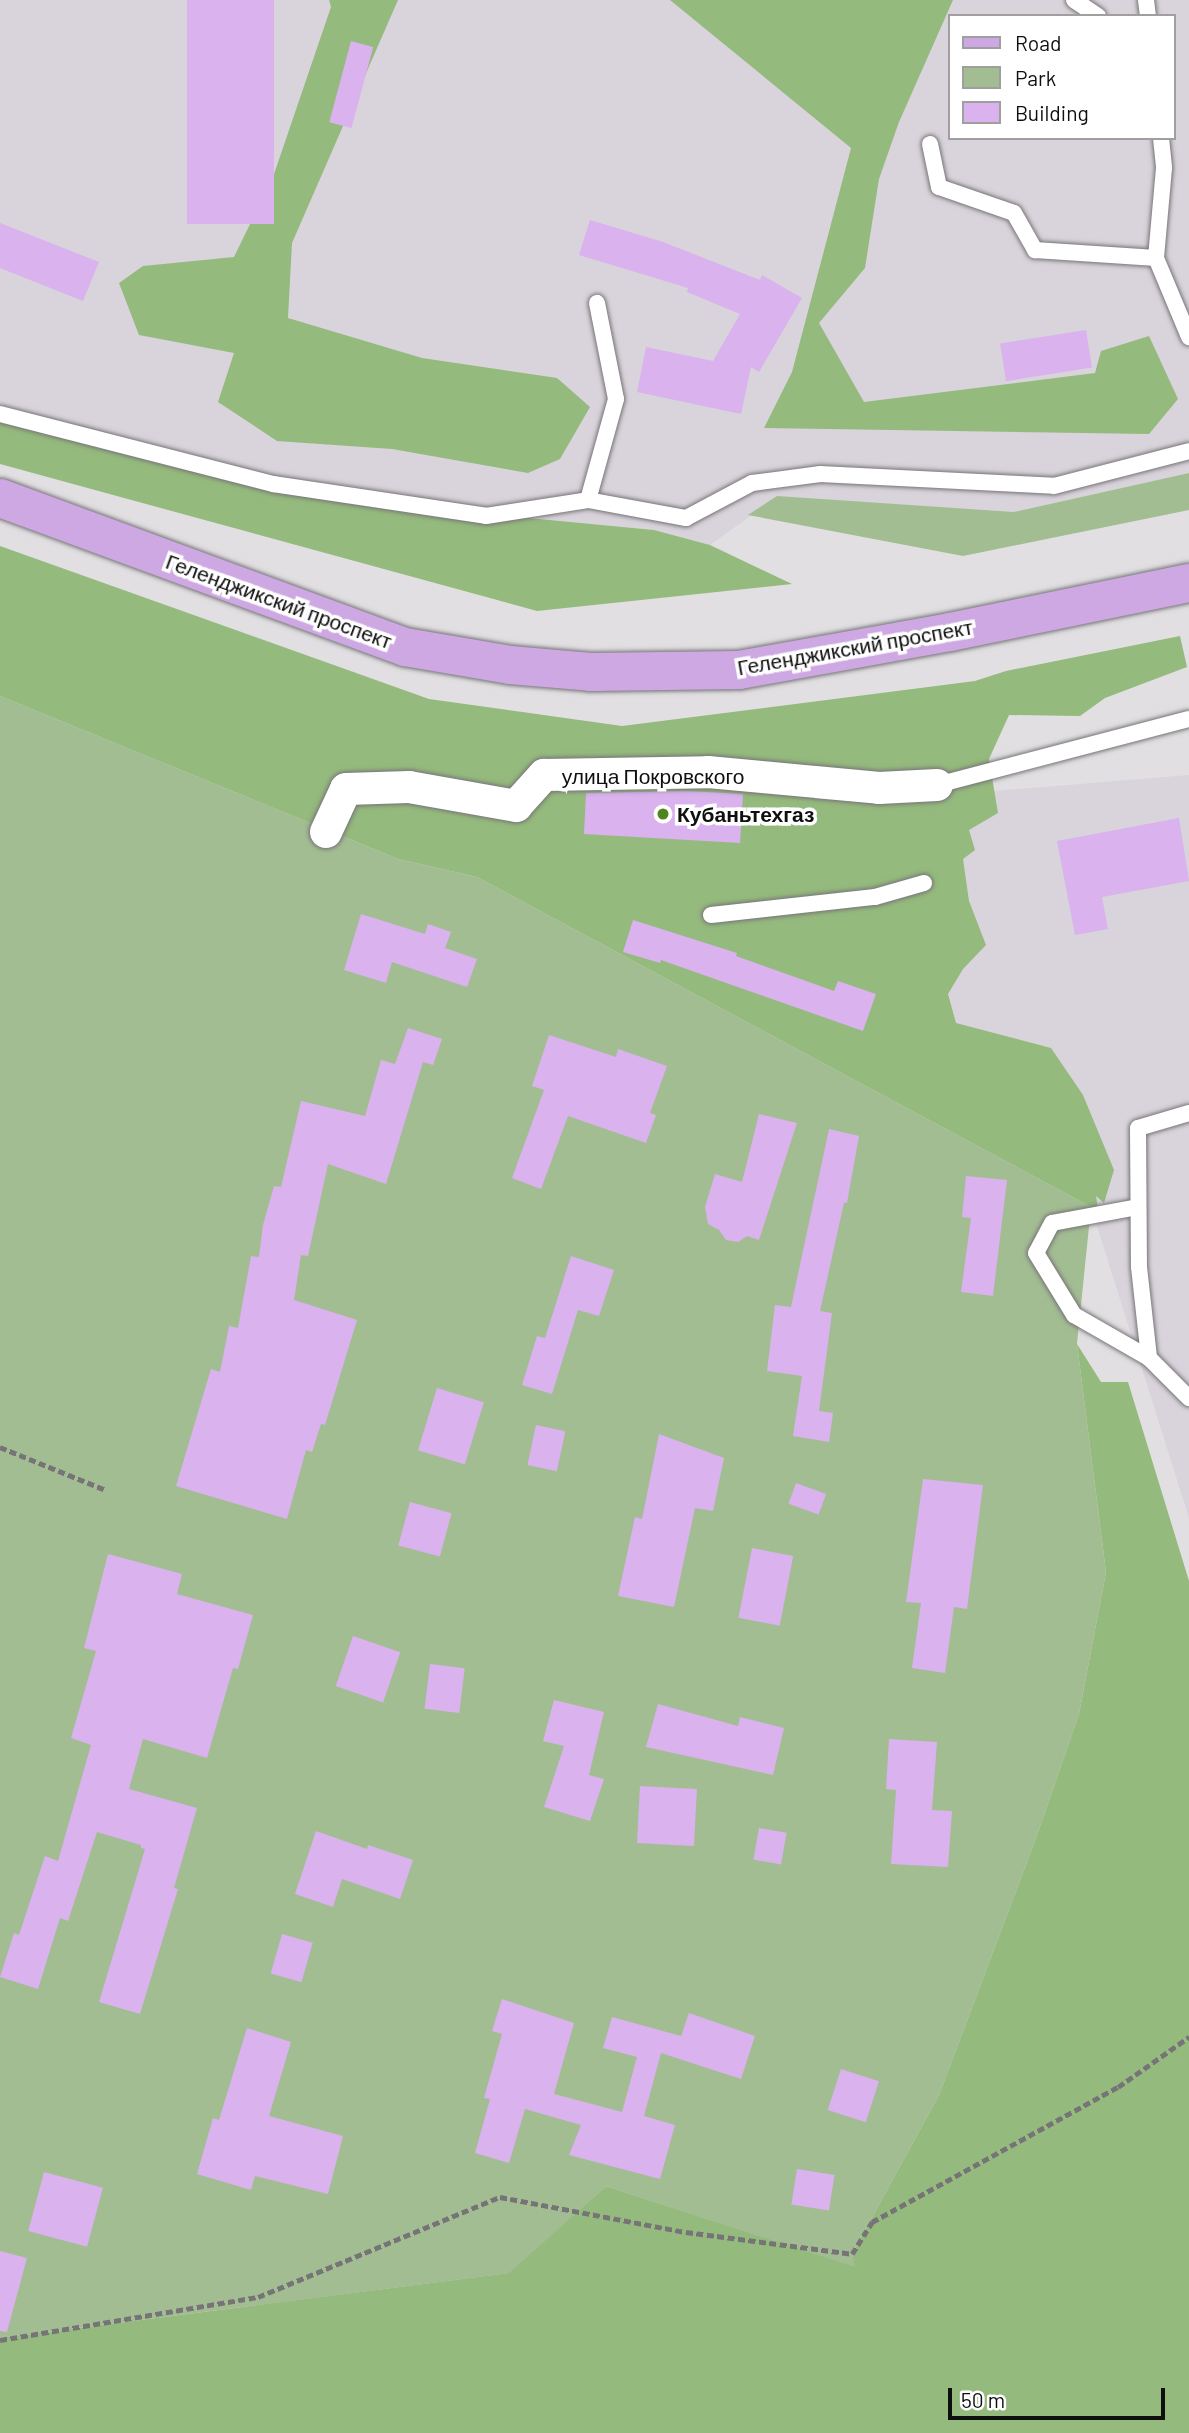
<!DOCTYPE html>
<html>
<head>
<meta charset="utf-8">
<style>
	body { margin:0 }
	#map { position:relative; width:1189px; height:2433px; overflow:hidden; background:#e1dfe2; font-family:Barlow,sans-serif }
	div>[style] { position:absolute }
	.built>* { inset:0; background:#d9d3dc }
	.green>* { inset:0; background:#a3bd93 }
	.forest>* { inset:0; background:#95ba7d }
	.building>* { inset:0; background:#d9b2ee; transform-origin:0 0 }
	.path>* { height:4.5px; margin-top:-2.25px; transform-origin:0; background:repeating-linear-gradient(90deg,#767476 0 7px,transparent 0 10.5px) }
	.roads { filter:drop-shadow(0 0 2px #777578) drop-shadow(0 0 2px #777578) }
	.lane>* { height:16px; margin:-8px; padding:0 8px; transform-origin:8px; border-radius:8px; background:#fff }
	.street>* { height:32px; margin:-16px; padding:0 16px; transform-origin:16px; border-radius:16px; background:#fff }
	.primary>* { height:38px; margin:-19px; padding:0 19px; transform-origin:19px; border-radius:19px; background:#cea8e2 }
	.dots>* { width:19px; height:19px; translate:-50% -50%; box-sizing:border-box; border:4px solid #fff; border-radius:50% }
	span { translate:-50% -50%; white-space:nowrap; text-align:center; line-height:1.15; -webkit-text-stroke:7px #fff; paint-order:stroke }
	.street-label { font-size:21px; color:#100f10 }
	.poi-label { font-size:21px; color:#100f10; font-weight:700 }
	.left { translate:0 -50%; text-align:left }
	.legend { position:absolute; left:948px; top:14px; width:228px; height:126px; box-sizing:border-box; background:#fff; border:2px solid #9f9f9f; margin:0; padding:9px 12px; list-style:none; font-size:21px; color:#100f10 }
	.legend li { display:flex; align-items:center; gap:14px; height:35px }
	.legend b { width:35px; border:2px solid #9f9f9f }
	.scale { position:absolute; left:948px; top:2388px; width:217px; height:32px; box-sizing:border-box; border:4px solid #100f10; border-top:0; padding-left:9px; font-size:21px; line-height:24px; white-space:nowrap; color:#100f10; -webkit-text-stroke:5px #fff; paint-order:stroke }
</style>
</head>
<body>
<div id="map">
	<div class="built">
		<i style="clip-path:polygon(evenodd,0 0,1189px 0,1189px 473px,1014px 512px,777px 497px,710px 545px,654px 530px,456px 511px,205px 468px,0 415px,0 0,949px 16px,1173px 16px,1173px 138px,949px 138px,949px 16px)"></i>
		<i style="clip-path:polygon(1189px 775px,1189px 1518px,1091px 1207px,552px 780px,896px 799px)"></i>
	</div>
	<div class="green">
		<i style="clip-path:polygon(1189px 473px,1189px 510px,963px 556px,748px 515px,777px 496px,1014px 512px)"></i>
		<i style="clip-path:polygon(0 696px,398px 859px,477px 877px,1091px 1207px,1077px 1344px,1106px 1572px,1079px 1714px,1035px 1841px,939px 2095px,852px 2254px,856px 2268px,606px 2186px,510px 2273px,0 2338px)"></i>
	</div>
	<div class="forest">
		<i style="clip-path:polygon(329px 0,398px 0,292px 243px,288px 318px,422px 358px,557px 378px,590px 407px,560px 459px,528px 473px,392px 449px,277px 441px,218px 402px,234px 353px,139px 335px,119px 283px,143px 266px,234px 257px,273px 177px,331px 7px)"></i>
		<i style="clip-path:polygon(670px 0,953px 0,899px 122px,879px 179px,865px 268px,819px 323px,864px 402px,1095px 373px,1101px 351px,1149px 336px,1178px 399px,1149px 434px,764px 428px,792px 372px,851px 148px)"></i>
		<i style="clip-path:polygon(0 415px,205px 468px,456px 511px,654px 530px,710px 545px,792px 584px,537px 611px,0 464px)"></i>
		<i style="clip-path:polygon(0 546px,429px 699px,622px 726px,975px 681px,1006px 671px,1180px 636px,1187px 667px,1105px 698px,1080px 716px,1009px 715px,989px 759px,998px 813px,969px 830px,975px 850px,963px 859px,969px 901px,986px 945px,963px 969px,948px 994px,956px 1023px,1051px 1048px,1083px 1095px,1114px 1170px,1104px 1203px,1096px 1196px,1100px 1222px,1091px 1207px,477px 877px,398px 859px,0 696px)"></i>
		<i style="clip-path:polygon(1077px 1344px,1101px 1382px,1128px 1382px,1189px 1581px,1189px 2433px,0 2433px,0 2338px,509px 2273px,606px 2186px,855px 2267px,852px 2254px,939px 2095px,1035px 1841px,1079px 1714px,1106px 1572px)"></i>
	</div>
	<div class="building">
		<i style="left:187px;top:0;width:87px;height:224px"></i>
		<i style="left:351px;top:41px;width:23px;height:84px;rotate:15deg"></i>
		<i style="clip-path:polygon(590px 220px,663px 242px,760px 280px,762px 275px,802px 298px,759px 372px,751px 367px,741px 414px,637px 392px,646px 347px,713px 361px,740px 314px,687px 292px,688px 288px,579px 255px)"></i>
		<i style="clip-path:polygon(0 223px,99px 262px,83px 301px,0 268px)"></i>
		<i style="left:1086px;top:330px;width:38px;height:87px;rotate:81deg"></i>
		<i style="clip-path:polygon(686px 791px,743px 794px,740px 843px,584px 834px,586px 793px)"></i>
		<i style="clip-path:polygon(1179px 818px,1189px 881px,1102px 897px,1108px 929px,1075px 935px,1057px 841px)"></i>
		<i style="clip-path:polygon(361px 914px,425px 934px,428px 924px,451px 932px,445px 948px,477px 959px,467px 987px,392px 962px,386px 983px,344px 970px)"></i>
		<i style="clip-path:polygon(633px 920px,737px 953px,736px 956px,834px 991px,838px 981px,876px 994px,863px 1031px,661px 960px,660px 963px,623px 952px)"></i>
		<i style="clip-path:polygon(408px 1028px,442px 1039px,433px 1065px,423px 1062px,386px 1184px,328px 1164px,308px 1256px,301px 1255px,294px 1300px,357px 1320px,325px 1425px,321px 1424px,312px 1452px,306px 1450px,287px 1519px,176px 1486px,211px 1369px,220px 1372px,229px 1326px,238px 1328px,251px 1256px,259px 1257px,263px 1225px,274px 1186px,281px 1187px,301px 1101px,365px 1116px,381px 1060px,395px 1064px)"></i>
		<i style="clip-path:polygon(549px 1035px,616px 1057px,618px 1049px,667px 1066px,650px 1113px,656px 1115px,646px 1143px,568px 1116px,541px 1189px,512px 1178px,544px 1090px,532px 1086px)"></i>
		<i style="clip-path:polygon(759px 1114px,797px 1123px,759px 1240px,747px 1236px,738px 1242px,726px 1240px,719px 1230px,708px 1224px,705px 1207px,715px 1174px,742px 1182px)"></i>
		<i style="clip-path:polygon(829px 1129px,859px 1136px,847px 1203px,844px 1203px,820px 1311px,832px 1313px,819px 1411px,833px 1413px,829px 1442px,793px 1436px,802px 1376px,767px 1371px,775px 1305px,791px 1307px)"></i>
		<i style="clip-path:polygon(966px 1176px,1007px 1180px,993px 1296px,961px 1292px,971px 1218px,962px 1217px)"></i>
		<i style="clip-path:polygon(571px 1256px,614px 1270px,599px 1316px,578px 1310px,552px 1394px,522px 1385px,537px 1336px,545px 1338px)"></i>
		<i style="left:437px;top:1388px;width:49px;height:65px;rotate:17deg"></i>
		<i style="left:536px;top:1425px;width:30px;height:41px;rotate:12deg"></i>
		<i style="clip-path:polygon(659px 1434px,724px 1458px,713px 1511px,695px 1508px,674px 1607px,618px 1596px,635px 1517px,642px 1519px)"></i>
		<i style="clip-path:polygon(923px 1479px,983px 1485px,967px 1609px,954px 1607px,945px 1673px,912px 1668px,921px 1603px,906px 1602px)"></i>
		<i style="left:796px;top:1483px;width:32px;height:22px;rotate:20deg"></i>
		<i style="left:410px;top:1502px;width:43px;height:45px;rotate:15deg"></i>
		<i style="left:752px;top:1548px;width:42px;height:71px;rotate:11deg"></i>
		<i style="clip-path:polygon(108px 1554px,182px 1574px,177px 1594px,253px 1615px,238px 1669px,233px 1668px,207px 1758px,143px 1739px,129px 1789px,197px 1808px,174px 1888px,178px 1889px,140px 2014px,99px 2002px,145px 1849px,141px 1848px,141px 1845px,97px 1832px,68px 1921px,60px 1918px,38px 1989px,0 1977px,14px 1933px,19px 1935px,45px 1856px,58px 1861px,91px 1745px,71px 1738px,96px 1651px,84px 1648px)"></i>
		<i style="left:353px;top:1636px;width:50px;height:53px;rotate:19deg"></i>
		<i style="left:430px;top:1664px;width:35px;height:45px;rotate:7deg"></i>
		<i style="clip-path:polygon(554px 1700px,604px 1712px,589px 1775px,604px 1779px,590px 1821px,544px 1807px,564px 1746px,543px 1741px)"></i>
		<i style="clip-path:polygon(658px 1704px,738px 1726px,740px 1717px,784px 1728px,773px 1775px,646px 1747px)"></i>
		<i style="clip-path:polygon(889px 1739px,937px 1742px,932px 1810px,952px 1811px,948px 1867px,891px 1864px,896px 1790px,886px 1789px)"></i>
		<i style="left:640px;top:1786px;width:57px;height:57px;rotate:3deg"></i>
		<i style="left:759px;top:1828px;width:28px;height:32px;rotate:10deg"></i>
		<i style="clip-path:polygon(316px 1831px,367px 1849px,368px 1845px,413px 1860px,400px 1899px,342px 1879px,333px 1907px,295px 1894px)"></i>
		<i style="left:282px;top:1934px;width:32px;height:41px;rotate:16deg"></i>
		<i style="clip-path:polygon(502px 1999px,574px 2023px,554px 2094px,622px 2112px,637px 2057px,603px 2048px,612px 2017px,681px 2036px,689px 2013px,755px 2036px,741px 2079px,661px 2053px,644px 2116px,675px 2125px,660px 2179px,569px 2155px,581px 2125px,525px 2109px,509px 2163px,475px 2153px,490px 2099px,484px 2098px,502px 2034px,492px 2031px)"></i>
		<i style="clip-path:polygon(247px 2028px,291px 2042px,269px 2116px,343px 2136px,328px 2194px,255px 2176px,251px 2190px,197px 2174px,213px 2118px,219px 2120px)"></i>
		<i style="left:841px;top:2069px;width:40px;height:43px;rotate:18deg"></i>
		<i style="left:797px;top:2169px;width:38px;height:36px;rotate:9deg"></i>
		<i style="left:44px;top:2172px;width:61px;height:61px;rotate:15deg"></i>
		<i style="clip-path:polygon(0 2251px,27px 2258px,7px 2332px,0 2331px)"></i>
	</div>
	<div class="path">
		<i style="left:0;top:1447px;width:114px;rotate:22.1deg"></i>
		<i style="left:0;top:2340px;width:262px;rotate:-9.5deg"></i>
		<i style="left:258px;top:2297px;width:262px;rotate:-22.5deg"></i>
		<i style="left:500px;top:2197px;width:189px;rotate:10.7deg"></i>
		<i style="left:686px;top:2232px;width:167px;rotate:7.5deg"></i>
		<i style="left:852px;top:2254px;width:38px;rotate:-58deg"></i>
		<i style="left:872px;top:2222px;width:281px;rotate:-28.8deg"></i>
		<i style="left:1118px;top:2087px;width:87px;rotate:-35.2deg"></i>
	</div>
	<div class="roads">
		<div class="lane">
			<i style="left:1074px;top:0;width:29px;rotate:34deg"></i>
			<i style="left:1146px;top:0;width:16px;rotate:83deg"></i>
			<i style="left:1161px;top:138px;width:30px;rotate:84deg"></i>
			<i style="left:1164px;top:168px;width:90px;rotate:95.1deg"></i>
			<i style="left:1156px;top:258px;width:86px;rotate:67.3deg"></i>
			<i style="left:930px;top:144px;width:44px;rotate:78.2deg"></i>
			<i style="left:939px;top:187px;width:79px;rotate:19.1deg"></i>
			<i style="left:1014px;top:213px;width:43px;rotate:60.4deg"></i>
			<i style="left:1035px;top:250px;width:121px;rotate:3.8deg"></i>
			<i style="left:0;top:414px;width:282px;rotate:14.4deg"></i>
			<i style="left:273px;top:484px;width:215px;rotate:8.5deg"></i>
			<i style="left:486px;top:516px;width:103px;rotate:-8.9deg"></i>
			<i style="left:588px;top:500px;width:100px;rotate:10.4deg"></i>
			<i style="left:686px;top:518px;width:75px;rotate:-27.9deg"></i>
			<i style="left:752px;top:483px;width:69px;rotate:-7.5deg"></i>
			<i style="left:820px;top:474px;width:234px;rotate:2.9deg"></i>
			<i style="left:1054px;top:486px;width:139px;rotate:-14.5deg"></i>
			<i style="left:588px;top:500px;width:105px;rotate:-74.5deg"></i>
			<i style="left:616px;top:399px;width:98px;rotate:-101.2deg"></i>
			<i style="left:937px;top:785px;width:260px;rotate:-14.7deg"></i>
			<i style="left:711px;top:915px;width:165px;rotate:-6.3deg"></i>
			<i style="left:875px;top:897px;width:51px;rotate:-15.9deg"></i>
			<i style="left:1189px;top:1113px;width:53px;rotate:163.6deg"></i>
			<i style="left:1138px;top:1128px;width:139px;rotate:89.6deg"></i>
			<i style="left:1139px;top:1267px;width:92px;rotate:83.7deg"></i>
			<i style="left:1149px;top:1358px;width:57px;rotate:45deg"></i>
			<i style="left:1138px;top:1207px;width:87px;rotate:169.5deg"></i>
			<i style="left:1052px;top:1223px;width:34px;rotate:118deg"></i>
			<i style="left:1036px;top:1253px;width:73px;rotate:58.5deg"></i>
			<i style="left:1074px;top:1315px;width:86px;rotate:29.8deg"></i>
		</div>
		<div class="street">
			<i style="left:326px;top:832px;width:47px;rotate:-65.1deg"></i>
			<i style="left:346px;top:789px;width:63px;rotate:-1.8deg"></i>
			<i style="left:409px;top:787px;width:109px;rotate:10.1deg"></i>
			<i style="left:516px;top:806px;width:42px;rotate:-47.9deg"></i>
			<i style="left:544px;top:775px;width:164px;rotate:-1deg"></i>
			<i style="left:708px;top:772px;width:172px;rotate:5.3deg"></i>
			<i style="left:879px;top:788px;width:58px;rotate:-3deg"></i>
		</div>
		<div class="primary">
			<i style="left:0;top:498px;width:432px;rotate:20.2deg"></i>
			<i style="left:405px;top:647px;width:107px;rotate:9.7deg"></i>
			<i style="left:510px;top:665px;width:81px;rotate:4.9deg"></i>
			<i style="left:591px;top:672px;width:148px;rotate:-0.8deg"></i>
			<i style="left:739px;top:670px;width:214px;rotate:-10.2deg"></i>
			<i style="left:950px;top:632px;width:244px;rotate:-11.6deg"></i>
		</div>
	</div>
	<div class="dots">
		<i style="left:663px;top:814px;background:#4f851e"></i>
	</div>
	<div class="street-label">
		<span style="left:279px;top:601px;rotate:20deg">Геленджикский проспект</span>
		<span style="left:855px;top:647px;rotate:-10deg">Геленджикский проспект</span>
		<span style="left:653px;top:776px">улица Покровского</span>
	</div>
	<div class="poi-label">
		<span class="left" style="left:677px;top:814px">Кубаньтехгаз</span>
	</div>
	<ul class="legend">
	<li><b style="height:9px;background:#cea8e2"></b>Road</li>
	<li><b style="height:19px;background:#a3bd93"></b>Park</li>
	<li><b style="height:19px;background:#d9b2ee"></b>Building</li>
	</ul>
	<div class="scale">50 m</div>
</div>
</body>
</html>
